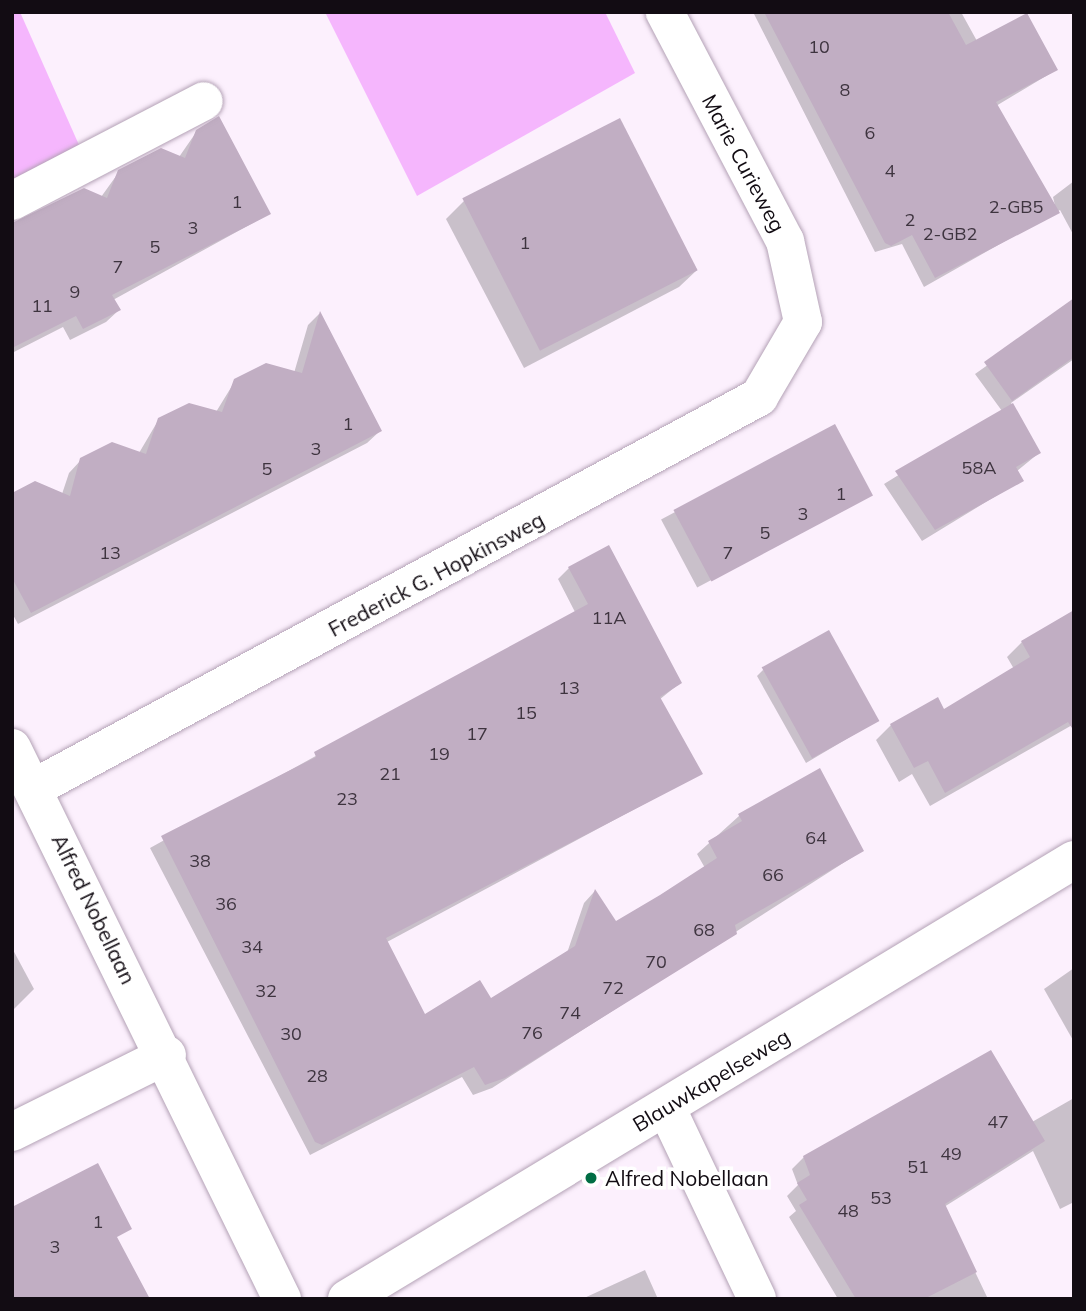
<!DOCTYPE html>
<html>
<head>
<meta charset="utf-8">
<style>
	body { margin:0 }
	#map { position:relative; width:1086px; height:1311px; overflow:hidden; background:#fcf0fd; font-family:Mulish,sans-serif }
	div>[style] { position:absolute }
	.green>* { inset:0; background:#f5b6fd }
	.shadow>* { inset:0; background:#0003; transform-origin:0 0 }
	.building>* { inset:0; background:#c1aec3; transform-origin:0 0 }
	.roads { filter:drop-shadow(0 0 2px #b4a2b6) drop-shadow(0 0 2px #b4a2b6) }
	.minor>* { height:38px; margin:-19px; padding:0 19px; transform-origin:19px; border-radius:19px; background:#fff }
	.dots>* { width:19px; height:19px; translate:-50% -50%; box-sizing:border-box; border:4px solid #fff; border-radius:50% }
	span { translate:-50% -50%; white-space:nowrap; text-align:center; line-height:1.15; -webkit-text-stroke:7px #fff; paint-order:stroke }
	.number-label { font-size:18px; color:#3e343f }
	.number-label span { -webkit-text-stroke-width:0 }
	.street-label { font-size:21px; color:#120c13 }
	.poi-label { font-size:21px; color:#120c13 }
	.left { translate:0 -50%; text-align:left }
	.frame { position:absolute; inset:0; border:14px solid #120c13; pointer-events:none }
</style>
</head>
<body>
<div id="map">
	<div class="green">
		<i style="clip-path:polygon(12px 12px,20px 12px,83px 154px,12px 190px)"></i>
		<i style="clip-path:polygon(325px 12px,605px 12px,635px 73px,417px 196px)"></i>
	</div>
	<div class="shadow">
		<i style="clip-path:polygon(753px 12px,961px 12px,977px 41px,1056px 70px,996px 106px,1056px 210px,1053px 197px,1074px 181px,1074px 236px,1060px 210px,924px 287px,902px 244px,875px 252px)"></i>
		<i style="clip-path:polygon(619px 121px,697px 270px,679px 287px,524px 368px,446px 219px,464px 201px)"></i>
		<i style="clip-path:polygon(197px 131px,269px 214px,113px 300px,119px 310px,106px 322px,70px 340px,63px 327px,12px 353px,12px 231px,101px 197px,119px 172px,179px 157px)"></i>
		<i style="clip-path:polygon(1074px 304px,1074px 359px,1011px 403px,1039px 453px,1017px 471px,1022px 480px,922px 541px,884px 484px,1002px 411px,975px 374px)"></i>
		<i style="clip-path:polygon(319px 314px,380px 431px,367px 443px,18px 624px,12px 613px,12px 495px,62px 494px,69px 473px,81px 460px,139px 453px,159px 419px,216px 412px,235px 381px,294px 373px,308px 325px)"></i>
		<i style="left:835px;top:427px;width:77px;height:197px;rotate:62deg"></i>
		<i style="clip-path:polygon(569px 568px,680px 683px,659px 700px,700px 774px,387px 942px,425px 1016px,490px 1000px,567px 953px,584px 903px,594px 892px,616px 923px,705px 868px,697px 854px,739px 816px,820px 770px,862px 851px,492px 1088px,473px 1095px,462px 1077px,310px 1155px,150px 848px,575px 612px,558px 579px)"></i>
		<i style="clip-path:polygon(1022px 642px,1074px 724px,930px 806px,912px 774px,899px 782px,876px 740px,891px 725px,944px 711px,1014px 669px,1007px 657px)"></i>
		<i style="clip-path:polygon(763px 670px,877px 721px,806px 763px,757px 676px)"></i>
		<i style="clip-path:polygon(12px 948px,34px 989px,12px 1011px)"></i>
		<i style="clip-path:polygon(1074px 968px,1074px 1042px,1044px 989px)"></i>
		<i style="clip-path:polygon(1074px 1098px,1074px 1202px,1060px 1209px,1033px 1151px,944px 1207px,988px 1299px,838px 1299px,789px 1217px,796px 1211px,787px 1196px,798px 1185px,792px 1169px,804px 1157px,1032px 1122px)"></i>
		<i style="clip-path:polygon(645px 1270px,658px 1299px,582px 1299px)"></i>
	</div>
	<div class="building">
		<i style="clip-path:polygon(764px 12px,948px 12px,966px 45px,1027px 13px,1058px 70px,996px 102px,1060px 213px,935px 278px,912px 235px,891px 246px,885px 243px)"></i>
		<i style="clip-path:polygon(219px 116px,271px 214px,112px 295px,121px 310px,83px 329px,76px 316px,12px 348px,12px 223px,84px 188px,107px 198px,118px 170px,161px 148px,185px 158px,196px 130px)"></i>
		<i style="left:620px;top:118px;width:171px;height:177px;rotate:63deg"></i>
		<i style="clip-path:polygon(1074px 298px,1074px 357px,1012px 401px,984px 362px)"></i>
		<i style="clip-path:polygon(320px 311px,382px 431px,31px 613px,12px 578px,12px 493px,35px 481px,70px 496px,80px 458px,112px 442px,146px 454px,158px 418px,189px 403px,222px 412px,234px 379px,266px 363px,302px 373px)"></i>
		<i style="clip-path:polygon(1013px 403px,1041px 453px,1016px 467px,1024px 481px,935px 530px,895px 471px)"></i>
		<i style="left:835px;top:424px;width:81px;height:183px;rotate:62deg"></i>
		<i style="clip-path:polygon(609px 545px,682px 683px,660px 697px,703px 774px,386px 938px,425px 1014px,480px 980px,491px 998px,575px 946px,595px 889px,616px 921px,660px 895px,717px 858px,708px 841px,742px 821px,738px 814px,820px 768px,864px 851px,735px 925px,737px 934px,505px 1078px,485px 1085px,474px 1067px,322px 1145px,315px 1142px,161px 836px,316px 757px,314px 752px,588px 604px,568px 567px)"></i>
		<i style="clip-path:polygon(1074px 610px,1074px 731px,1068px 722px,945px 793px,928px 761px,914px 768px,890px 724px,938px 697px,944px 709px,1030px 657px,1021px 641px)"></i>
		<i style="left:829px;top:630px;width:104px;height:77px;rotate:61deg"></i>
		<i style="clip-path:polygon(991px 1050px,1045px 1141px,945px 1204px,977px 1272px,924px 1299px,856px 1299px,799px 1205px,807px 1200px,797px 1183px,810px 1175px,803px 1156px)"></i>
		<i style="clip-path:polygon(98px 1163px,132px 1229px,117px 1237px,150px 1299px,12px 1299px,12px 1207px)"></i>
	</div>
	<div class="roads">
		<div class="minor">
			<i style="left:12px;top:201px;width:216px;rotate:-27.5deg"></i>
			<i style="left:12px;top:748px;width:614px;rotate:63.89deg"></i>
			<i style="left:34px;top:788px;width:824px;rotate:-28.34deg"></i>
			<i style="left:759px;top:397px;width:87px;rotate:-59.6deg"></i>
			<i style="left:803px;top:322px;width:83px;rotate:-102.5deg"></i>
			<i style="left:785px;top:241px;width:259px;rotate:-117.7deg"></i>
			<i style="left:666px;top:1107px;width:212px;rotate:64.6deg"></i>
			<i style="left:12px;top:1132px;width:173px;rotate:-26.4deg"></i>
			<i style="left:347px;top:1299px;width:849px;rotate:-31.13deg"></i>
		</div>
	</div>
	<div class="dots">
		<i style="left:591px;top:1178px;background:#016d44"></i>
	</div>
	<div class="number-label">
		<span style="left:819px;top:47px">10</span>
		<span style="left:845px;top:90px">8</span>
		<span style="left:870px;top:133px">6</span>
		<span style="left:890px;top:171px">4</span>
		<span style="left:237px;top:202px">1</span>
		<span style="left:1016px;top:207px">2-GB5</span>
		<span style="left:910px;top:220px">2</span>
		<span style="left:193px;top:228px">3</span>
		<span style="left:950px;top:234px">2-GB2</span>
		<span style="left:525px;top:243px">1</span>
		<span style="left:155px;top:247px">5</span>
		<span style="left:118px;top:267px">7</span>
		<span style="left:75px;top:292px">9</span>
		<span style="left:42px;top:306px">11</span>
		<span style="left:348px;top:424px">1</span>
		<span style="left:316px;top:449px">3</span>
		<span style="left:979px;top:468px">58A</span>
		<span style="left:267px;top:469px">5</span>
		<span style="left:841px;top:494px">1</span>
		<span style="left:803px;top:514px">3</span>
		<span style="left:765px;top:533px">5</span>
		<span style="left:110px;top:553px">13</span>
		<span style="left:728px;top:553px">7</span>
		<span style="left:609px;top:618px">11A</span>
		<span style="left:569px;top:688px">13</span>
		<span style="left:526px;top:713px">15</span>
		<span style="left:477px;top:734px">17</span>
		<span style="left:439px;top:754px">19</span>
		<span style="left:390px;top:774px">21</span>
		<span style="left:347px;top:799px">23</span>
		<span style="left:816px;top:838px">64</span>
		<span style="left:200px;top:861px">38</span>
		<span style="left:773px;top:875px">66</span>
		<span style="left:226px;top:904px">36</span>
		<span style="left:704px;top:930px">68</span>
		<span style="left:252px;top:947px">34</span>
		<span style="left:656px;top:962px">70</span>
		<span style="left:613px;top:988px">72</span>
		<span style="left:266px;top:991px">32</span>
		<span style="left:570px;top:1013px">74</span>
		<span style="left:532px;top:1033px">76</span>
		<span style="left:291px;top:1034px">30</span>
		<span style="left:317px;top:1076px">28</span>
		<span style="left:998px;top:1122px">47</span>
		<span style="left:951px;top:1154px">49</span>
		<span style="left:918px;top:1167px">51</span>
		<span style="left:881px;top:1198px">53</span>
		<span style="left:848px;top:1211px">48</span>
		<span style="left:98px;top:1222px">1</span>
		<span style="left:55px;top:1247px">3</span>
	</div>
	<div class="street-label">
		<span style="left:744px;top:163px;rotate:62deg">Marie Curieweg</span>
		<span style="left:436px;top:574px;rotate:-28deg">Frederick G. Hopkinsweg</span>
		<span style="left:94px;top:909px;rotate:64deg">Alfred Nobellaan</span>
		<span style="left:711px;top:1080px;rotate:-31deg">Blauwkapelseweg</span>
	</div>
	<div class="poi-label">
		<span class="left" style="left:605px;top:1178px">Alfred Nobellaan</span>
	</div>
	<div class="frame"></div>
</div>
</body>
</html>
